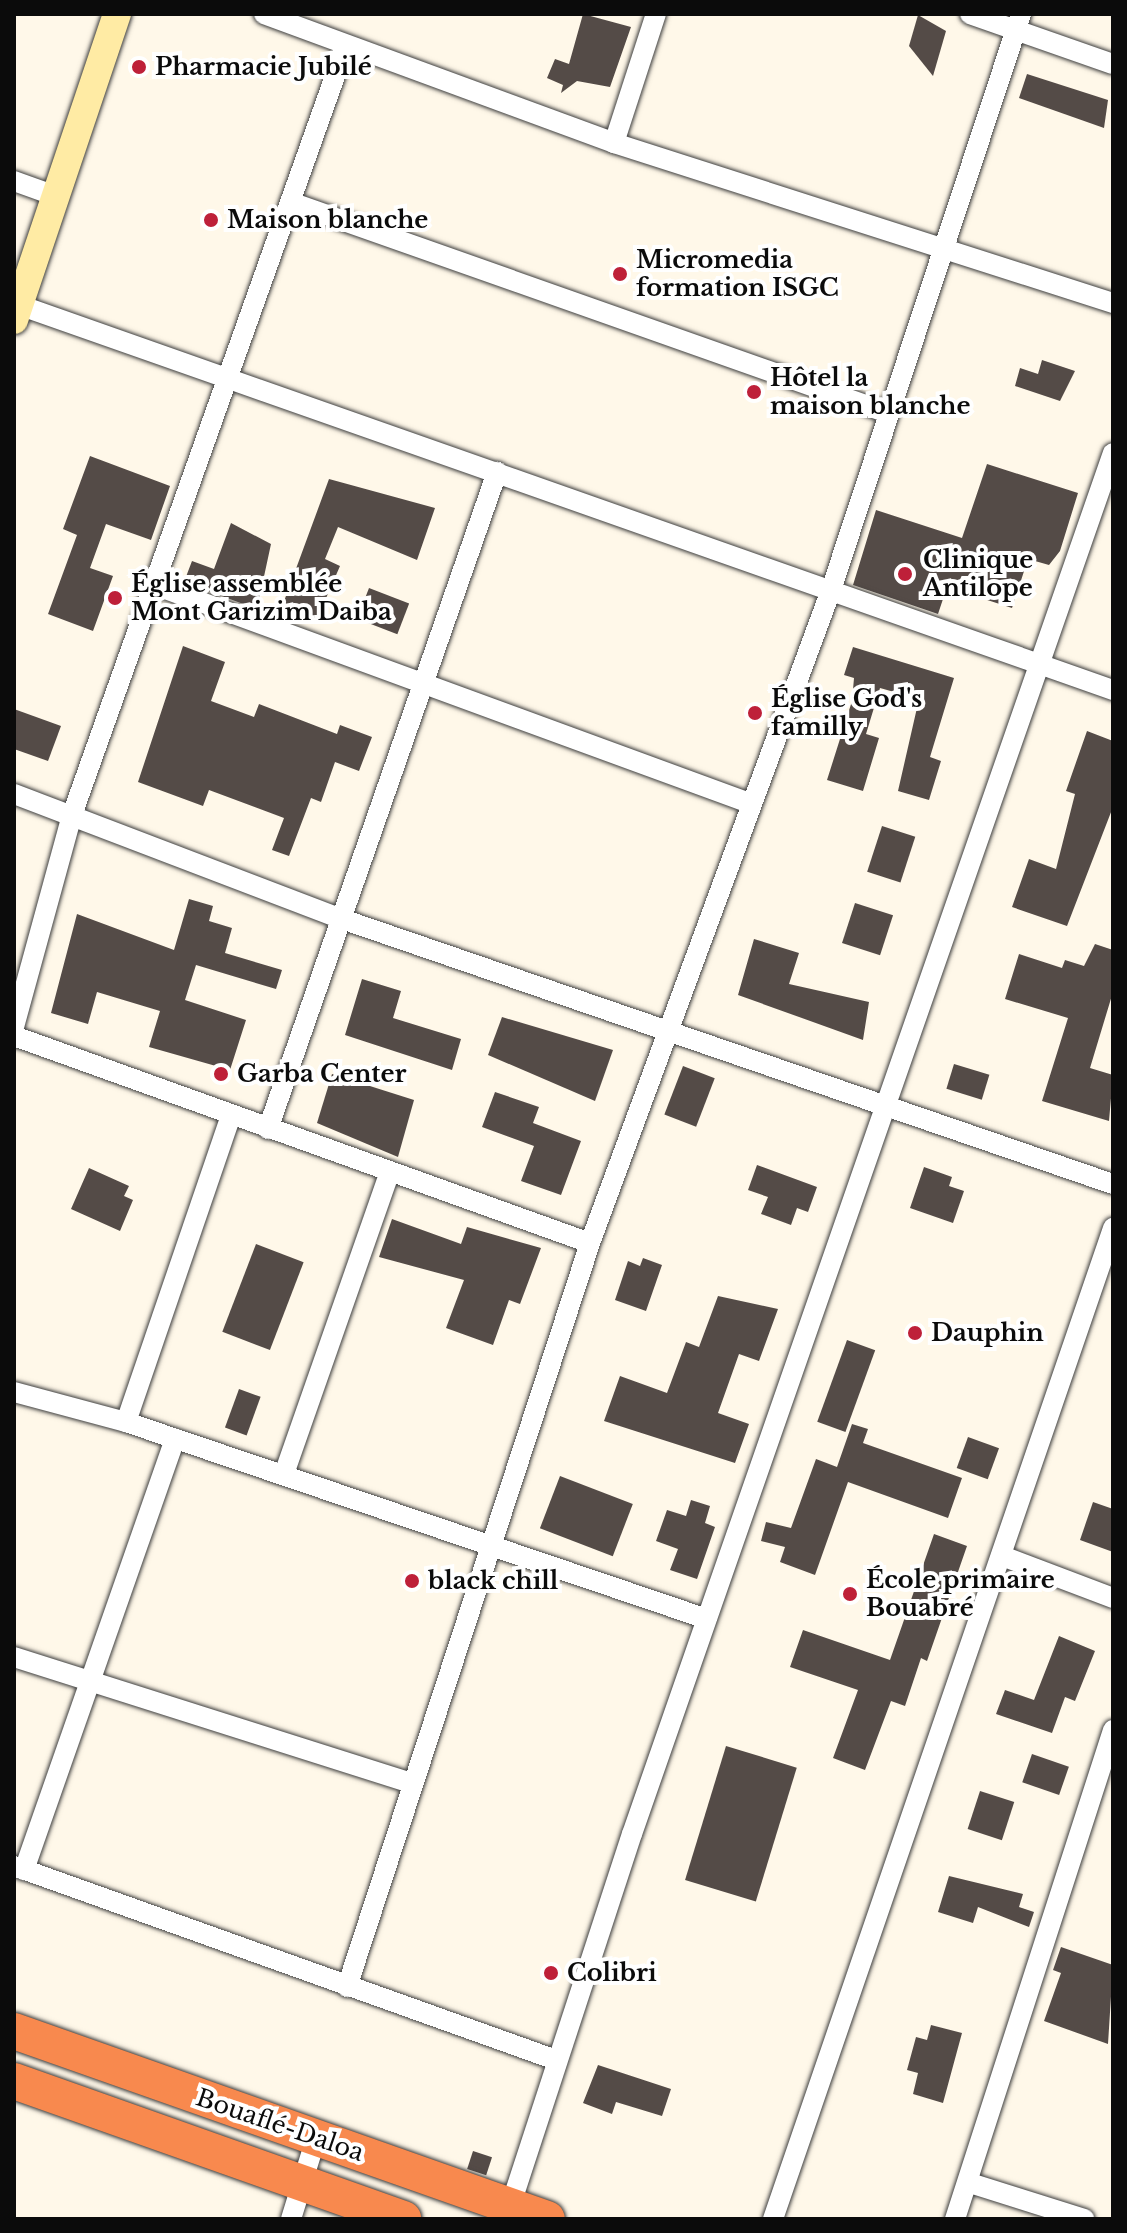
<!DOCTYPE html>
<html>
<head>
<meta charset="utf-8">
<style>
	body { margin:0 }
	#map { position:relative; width:1127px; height:2233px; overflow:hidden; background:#fff8e9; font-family:"Libre Baskerville",serif }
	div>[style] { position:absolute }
	.building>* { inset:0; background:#544b47; transform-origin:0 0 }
	.roads { filter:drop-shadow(0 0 2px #3e3e3e) drop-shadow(0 0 2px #3e3e3e) }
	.street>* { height:20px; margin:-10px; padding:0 10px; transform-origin:10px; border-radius:10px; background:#fff }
	.secondary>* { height:28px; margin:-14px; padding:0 14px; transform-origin:14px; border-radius:14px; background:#ffeba4 }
	.highway>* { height:36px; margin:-18px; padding:0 18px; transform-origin:18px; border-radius:18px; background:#f8894e }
	.dots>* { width:22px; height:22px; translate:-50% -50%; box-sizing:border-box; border:4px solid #fff; border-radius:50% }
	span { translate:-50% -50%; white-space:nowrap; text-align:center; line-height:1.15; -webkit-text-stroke:8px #fff; paint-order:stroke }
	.poi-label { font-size:24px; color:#0b0b0b; font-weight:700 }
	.left { translate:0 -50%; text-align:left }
	.street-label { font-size:24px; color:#0b0b0b }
	.frame { position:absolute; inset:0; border:16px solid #0b0b0b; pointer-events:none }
</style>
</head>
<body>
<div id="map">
	<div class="building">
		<i style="clip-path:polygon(583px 14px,631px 27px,610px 87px,577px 81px,561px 93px,563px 85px,547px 78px,555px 59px,569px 64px)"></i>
		<i style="clip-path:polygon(918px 15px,946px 31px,933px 76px,909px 46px)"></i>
		<i style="clip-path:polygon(1027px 74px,1108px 100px,1104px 128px,1019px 98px)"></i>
		<i style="clip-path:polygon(1042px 360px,1075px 371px,1060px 401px,1015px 386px,1020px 368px,1038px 374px)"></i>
		<i style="clip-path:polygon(90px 456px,170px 486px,151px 540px,106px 524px,90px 568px,113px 576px,93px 631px,48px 614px,77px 535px,63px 529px)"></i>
		<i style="clip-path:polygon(987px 464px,1078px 493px,1060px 551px,1049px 565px,1028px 559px,1012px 608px,947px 587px,938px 614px,853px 585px,876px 510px,962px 538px)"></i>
		<i style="clip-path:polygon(329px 479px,435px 508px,417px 560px,338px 527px,325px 559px,340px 566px,317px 619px,283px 604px)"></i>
		<i style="clip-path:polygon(231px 523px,271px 544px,257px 609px,184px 582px,192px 561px,214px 569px)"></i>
		<i style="left:369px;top:588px;width:43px;height:33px;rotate:21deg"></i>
		<i style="clip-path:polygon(183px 646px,225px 662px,211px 701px,254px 717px,259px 704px,337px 734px,340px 725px,372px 737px,359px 771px,335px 762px,321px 802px,311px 798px,289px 856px,272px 850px,284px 818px,209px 790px,203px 806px,138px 782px)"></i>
		<i style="clip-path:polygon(853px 647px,954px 678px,930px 757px,941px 761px,929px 800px,898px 791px,919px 699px,880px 688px,866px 734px,879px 738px,863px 791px,827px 780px,852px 701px,854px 678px,844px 675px)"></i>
		<i style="clip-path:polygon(14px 709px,61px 726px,48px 761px,14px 749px)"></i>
		<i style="clip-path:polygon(1087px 731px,1113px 741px,1113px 807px,1067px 926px,1012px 907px,1029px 859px,1056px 869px,1075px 794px,1066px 791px)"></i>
		<i style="left:882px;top:826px;width:35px;height:48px;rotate:18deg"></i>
		<i style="clip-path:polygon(189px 899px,213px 906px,209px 921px,232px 928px,225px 953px,282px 970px,276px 989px,196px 965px,185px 1000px,246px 1020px,230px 1070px,149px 1047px,160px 1011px,97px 992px,88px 1024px,51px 1013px,77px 914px,174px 950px)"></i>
		<i style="left:855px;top:903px;width:40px;height:42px;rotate:18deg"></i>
		<i style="clip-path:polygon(754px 939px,799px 953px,789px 984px,869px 1002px,863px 1040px,738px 995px)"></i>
		<i style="clip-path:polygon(1095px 944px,1113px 950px,1113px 992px,1090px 1068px,1113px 1075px,1109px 1121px,1042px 1101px,1068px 1018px,1005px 999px,1019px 954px,1062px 968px,1065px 960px,1084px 966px)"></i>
		<i style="clip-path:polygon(362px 979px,401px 991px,393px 1018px,461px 1039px,452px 1070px,345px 1035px)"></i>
		<i style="clip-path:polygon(502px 1017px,613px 1050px,595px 1101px,488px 1055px)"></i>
		<i style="left:954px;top:1064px;width:37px;height:26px;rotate:17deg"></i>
		<i style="left:683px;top:1066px;width:34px;height:52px;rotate:21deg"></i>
		<i style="clip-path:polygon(332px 1074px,414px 1100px,398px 1157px,317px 1123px)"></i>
		<i style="clip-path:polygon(495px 1092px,539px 1107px,533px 1123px,581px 1141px,561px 1195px,521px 1181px,534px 1146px,482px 1127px)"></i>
		<i style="clip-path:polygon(757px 1165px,817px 1187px,808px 1212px,797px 1208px,791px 1225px,761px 1214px,768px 1197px,748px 1190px)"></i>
		<i style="clip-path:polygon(924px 1167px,952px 1177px,949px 1186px,964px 1191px,953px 1223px,910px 1208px)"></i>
		<i style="clip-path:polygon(89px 1168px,129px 1186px,124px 1196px,133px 1200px,120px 1231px,71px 1209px)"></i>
		<i style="clip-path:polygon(392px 1219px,461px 1244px,467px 1227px,541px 1248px,520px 1304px,509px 1300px,493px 1345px,446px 1328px,464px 1280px,379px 1257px)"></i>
		<i style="left:256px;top:1244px;width:51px;height:94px;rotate:21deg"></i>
		<i style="clip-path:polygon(643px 1258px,662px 1265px,646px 1311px,615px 1300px,628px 1261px,640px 1266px)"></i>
		<i style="clip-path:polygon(718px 1296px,778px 1309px,759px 1361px,739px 1354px,718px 1413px,749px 1424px,735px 1463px,604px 1421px,620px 1376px,667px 1393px,686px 1342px,699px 1347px)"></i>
		<i style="left:847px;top:1340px;width:30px;height:87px;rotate:20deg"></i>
		<i style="left:239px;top:1389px;width:23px;height:41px;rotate:20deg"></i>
		<i style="clip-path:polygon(852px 1424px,868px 1429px,863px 1443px,962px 1478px,948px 1518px,848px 1482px,815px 1575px,780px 1562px,785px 1547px,761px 1541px,766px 1522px,791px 1528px,816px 1459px,837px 1467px)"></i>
		<i style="left:968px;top:1437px;width:33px;height:33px;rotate:20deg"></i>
		<i style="left:560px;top:1476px;width:78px;height:56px;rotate:21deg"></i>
		<i style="clip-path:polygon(691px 1500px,710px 1506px,705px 1523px,715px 1527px,697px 1579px,670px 1570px,678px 1549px,656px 1541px,667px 1510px,686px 1516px)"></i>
		<i style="clip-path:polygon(1093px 1502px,1113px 1509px,1113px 1552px,1080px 1540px)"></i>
		<i style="clip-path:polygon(934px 1534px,967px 1546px,927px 1661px,921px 1658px,905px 1706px,891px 1701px,865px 1770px,833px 1758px,858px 1690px,790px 1667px,803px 1630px,890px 1660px)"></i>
		<i style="clip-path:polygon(1059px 1636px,1095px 1651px,1075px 1701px,1065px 1697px,1052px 1733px,996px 1714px,1005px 1690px,1034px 1700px)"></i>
		<i style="left:726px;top:1746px;width:74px;height:140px;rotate:17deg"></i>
		<i style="left:1032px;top:1754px;width:39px;height:30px;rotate:19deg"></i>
		<i style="left:980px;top:1791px;width:36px;height:40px;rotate:18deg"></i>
		<i style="clip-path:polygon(949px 1876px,1023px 1894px,1019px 1907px,1034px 1912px,1029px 1927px,978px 1907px,973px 1923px,938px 1912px)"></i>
		<i style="clip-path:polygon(1061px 1947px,1113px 1965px,1108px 2044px,1044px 2021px,1061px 1973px,1053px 1970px)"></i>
		<i style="clip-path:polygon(931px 2025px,962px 2033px,943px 2103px,913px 2094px,918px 2073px,907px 2070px,916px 2037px,927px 2040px)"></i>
		<i style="clip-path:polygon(598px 2065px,671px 2089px,662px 2116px,616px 2102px,612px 2114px,583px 2103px)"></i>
		<i style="left:473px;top:2151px;width:20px;height:19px;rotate:18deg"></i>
	</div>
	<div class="roads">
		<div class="street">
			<i style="left:264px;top:14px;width:373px;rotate:20.2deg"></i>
			<i style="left:614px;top:143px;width:524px;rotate:17.78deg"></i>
			<i style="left:970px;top:14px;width:151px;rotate:19.3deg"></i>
			<i style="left:614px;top:143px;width:136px;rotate:-72deg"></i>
			<i style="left:14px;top:181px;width:45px;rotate:19.7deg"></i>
			<i style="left:293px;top:203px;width:631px;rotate:19.44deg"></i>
			<i style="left:19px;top:305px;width:1160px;rotate:19.39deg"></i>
			<i style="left:152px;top:584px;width:636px;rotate:20.14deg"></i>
			<i style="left:14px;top:794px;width:348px;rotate:20.9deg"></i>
			<i style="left:339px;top:918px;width:818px;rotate:18.97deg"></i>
			<i style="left:14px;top:1027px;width:220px;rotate:-74.7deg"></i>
			<i style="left:72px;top:815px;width:817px;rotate:-70.41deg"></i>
			<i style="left:14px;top:1036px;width:612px;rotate:19.77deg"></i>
			<i style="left:268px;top:1129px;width:696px;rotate:-70.78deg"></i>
			<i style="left:14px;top:1392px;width:116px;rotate:15deg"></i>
			<i style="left:126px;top:1422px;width:613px;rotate:18.73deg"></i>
			<i style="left:126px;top:1422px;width:324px;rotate:-71.1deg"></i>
			<i style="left:284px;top:1474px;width:320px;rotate:-70.7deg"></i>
			<i style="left:1002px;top:1556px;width:119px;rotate:20.7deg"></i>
			<i style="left:14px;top:1657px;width:417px;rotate:17.6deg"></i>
			<i style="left:14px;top:1866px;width:576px;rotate:19.69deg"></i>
			<i style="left:24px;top:1870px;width:457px;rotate:-70.7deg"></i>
			<i style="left:347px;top:1987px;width:783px;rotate:-71.91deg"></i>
			<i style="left:590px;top:1243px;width:696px;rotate:-69.74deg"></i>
			<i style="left:831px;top:590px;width:607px;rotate:-71.74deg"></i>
			<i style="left:970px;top:2183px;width:120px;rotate:17.5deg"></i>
			<i style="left:510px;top:2207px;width:392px;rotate:-71.9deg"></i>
			<i style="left:632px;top:1834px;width:1462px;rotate:-70.8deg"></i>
			<i style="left:291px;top:2219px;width:85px;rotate:-72.8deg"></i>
			<i style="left:773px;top:2219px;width:1048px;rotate:-71.06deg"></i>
			<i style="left:955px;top:2219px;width:514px;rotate:-72.09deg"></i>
		</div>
		<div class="secondary">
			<i style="left:14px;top:320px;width:323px;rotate:-71.4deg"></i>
		</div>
		<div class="highway">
			<i style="left:14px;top:2031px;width:565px;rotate:19.43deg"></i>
			<i style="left:14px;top:2081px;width:413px;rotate:19.5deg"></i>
		</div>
	</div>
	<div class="dots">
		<i style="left:139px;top:67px;background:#be2039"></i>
		<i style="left:211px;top:220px;background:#be2039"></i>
		<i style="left:620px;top:274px;background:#be2039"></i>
		<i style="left:754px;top:392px;background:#be2039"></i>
		<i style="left:905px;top:574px;background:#be2039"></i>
		<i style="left:115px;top:598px;background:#be2039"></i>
		<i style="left:755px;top:713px;background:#be2039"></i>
		<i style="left:221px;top:1074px;background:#be2039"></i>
		<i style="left:915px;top:1333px;background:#be2039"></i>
		<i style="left:412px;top:1581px;background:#be2039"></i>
		<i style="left:850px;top:1594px;background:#be2039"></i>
		<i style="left:551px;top:1973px;background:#be2039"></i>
	</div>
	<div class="poi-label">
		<span class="left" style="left:155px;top:67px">Pharmacie Jubilé</span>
		<span class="left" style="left:227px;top:220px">Maison blanche</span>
		<span class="left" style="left:636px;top:274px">Micromedia<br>formation ISGC</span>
		<span class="left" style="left:770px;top:392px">Hôtel la<br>maison blanche</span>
		<span class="left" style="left:923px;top:574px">Clinique<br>Antilope</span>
		<span class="left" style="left:131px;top:598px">Église assemblée<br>Mont Garizim Daiba</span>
		<span class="left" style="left:771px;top:713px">Église God's<br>familly</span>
		<span class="left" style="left:237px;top:1074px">Garba Center</span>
		<span class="left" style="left:931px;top:1333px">Dauphin</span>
		<span class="left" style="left:866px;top:1594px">École primaire<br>Bouabré</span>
		<span class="left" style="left:428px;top:1581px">black chill</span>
		<span class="left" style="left:567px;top:1973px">Colibri</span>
	</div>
	<div class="street-label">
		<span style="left:280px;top:2125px;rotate:19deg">Bouaflé-Daloa</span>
	</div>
	<div class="frame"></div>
</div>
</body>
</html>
